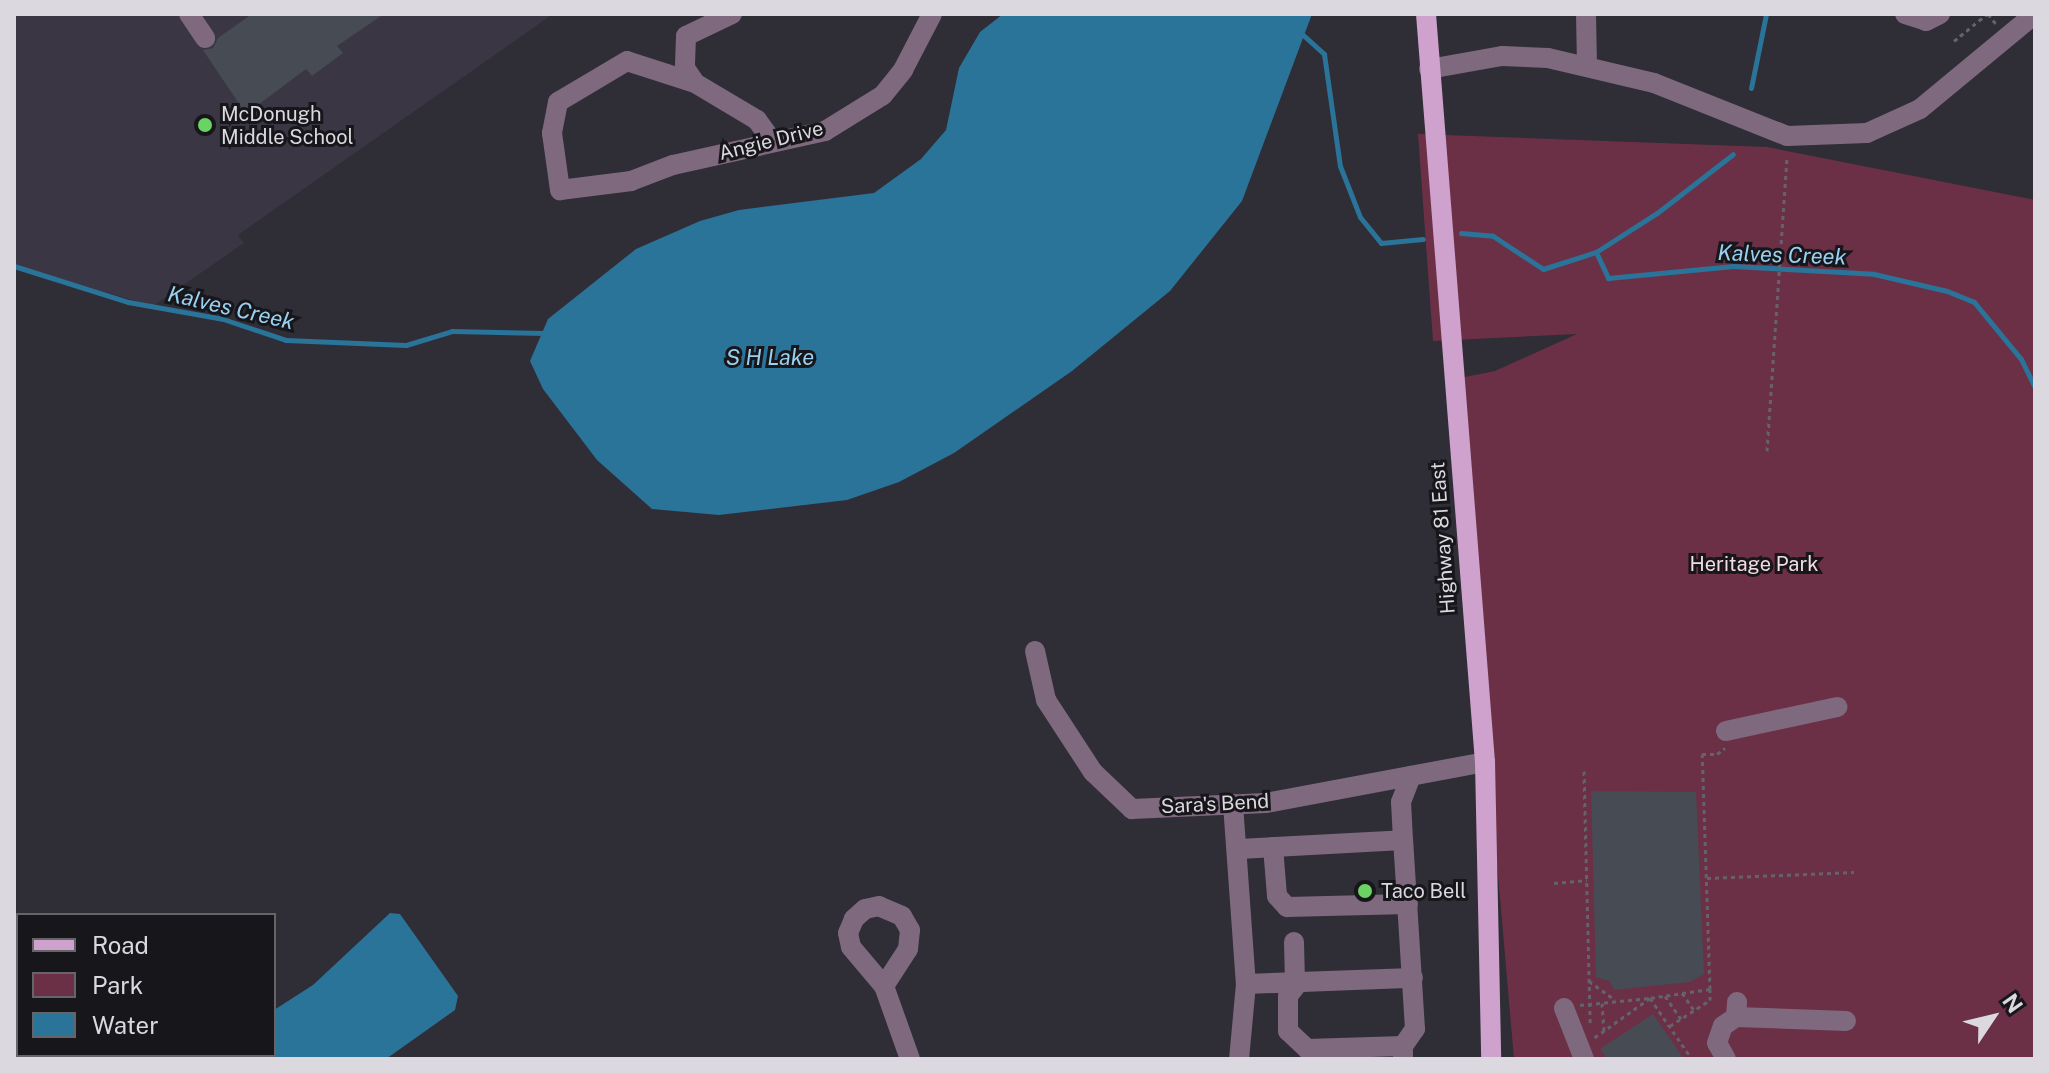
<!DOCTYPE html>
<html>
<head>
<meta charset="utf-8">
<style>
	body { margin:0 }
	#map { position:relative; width:2049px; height:1073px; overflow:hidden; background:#2f2d36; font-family:"Public Sans",sans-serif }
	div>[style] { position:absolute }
	.built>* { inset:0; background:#3a3644 }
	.green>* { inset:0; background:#6c3046 }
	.water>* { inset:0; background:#2a7399 }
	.stream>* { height:5px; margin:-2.5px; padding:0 2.5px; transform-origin:2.5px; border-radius:2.5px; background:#2a7399 }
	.building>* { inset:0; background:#474b53 }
	.path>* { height:3px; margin-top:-1.5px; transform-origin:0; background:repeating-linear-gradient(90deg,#64626a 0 4px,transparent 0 8px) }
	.minor>* { height:20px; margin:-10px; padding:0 10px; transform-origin:10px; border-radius:10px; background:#7f697e }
	.major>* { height:20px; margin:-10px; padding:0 10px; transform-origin:10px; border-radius:10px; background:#cfa2cd }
	.dots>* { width:22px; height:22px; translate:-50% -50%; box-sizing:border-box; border:4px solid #17161a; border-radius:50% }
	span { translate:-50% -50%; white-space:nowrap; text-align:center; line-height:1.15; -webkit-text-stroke:6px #17161a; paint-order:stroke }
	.poi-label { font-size:20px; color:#dbd9df }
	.left { translate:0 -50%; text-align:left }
	.street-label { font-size:20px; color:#dbd9df }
	.park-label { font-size:20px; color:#f2dce2 }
	.water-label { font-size:22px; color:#9ad1f2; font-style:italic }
	.frame { position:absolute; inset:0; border:16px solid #dbd9df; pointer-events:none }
	.legend { position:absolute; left:16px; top:913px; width:260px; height:144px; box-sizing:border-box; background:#17161a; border:2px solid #656469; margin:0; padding:10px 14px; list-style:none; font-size:24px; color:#dbd9df }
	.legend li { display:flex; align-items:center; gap:16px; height:40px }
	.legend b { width:40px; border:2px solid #656469 }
	.north { position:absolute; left:1953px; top:977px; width:80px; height:80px; -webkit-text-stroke:6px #17161a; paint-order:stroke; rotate:55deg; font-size:22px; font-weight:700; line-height:32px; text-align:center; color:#dbd9df }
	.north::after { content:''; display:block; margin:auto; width:28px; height:36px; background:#dbd9df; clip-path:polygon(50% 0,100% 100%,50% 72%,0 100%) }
</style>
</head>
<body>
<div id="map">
	<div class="built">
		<i style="clip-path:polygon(14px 14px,553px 14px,238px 235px,244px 243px,153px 306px,14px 266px)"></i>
	</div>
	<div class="green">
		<i style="clip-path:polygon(1418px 134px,1767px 147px,2035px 200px,2035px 1059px,1514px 1059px,1455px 379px,1495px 371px,1577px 334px,1433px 341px)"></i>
	</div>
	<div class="water">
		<i style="clip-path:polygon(1003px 14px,1312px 14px,1242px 201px,1170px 291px,1072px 371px,954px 453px,899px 482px,847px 500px,719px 515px,652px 509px,597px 460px,543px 389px,530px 361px,548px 319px,636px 249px,700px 221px,739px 210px,874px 193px,921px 159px,946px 130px,959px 68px,980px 32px)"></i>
		<i style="clip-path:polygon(390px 913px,400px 914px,458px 996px,455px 1010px,386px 1059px,206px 1059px,274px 1055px,274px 1010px,313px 985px)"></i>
	</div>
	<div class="stream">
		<i style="left:1302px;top:34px;width:30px;rotate:42deg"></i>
		<i style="left:1324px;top:54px;width:113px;rotate:81.9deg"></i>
		<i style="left:1340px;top:166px;width:55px;rotate:68.6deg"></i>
		<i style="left:1360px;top:217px;width:33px;rotate:51deg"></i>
		<i style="left:1381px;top:243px;width:42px;rotate:-5.4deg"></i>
		<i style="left:1751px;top:88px;width:76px;rotate:-78.5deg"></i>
		<i style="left:1461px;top:233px;width:32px;rotate:5deg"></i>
		<i style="left:1493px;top:236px;width:60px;rotate:33.4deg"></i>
		<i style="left:1543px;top:269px;width:56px;rotate:-17.8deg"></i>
		<i style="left:1596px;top:252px;width:72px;rotate:-32.6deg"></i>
		<i style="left:1657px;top:213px;width:96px;rotate:-37.8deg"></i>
		<i style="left:1596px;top:252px;width:29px;rotate:65deg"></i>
		<i style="left:1608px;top:278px;width:126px;rotate:-5.5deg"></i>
		<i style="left:1733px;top:266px;width:141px;rotate:3.2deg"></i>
		<i style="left:1874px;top:274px;width:75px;rotate:13.1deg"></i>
		<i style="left:1947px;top:291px;width:29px;rotate:22deg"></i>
		<i style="left:1974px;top:302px;width:74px;rotate:50.5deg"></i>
		<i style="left:2021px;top:359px;width:32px;rotate:64deg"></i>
		<i style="left:14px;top:266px;width:120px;rotate:17.5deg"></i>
		<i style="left:128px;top:302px;width:97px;rotate:10.1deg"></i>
		<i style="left:223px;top:319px;width:66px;rotate:18.4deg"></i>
		<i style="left:286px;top:340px;width:120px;rotate:2.4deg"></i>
		<i style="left:406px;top:345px;width:48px;rotate:-16.9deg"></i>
		<i style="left:452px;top:331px;width:93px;rotate:1.2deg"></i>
	</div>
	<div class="building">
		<i style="clip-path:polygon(252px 14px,384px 14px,337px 46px,343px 53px,312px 76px,306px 69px,246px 114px,203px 50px,213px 48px,218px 38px)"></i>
		<i style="clip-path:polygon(1591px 791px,1696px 792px,1704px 974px,1690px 982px,1614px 990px,1609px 981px,1596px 977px)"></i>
		<i style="clip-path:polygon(1653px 1014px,1684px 1059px,1607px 1059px,1600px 1049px)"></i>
	</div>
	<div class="path">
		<i style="left:1988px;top:14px;width:14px;rotate:51deg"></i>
		<i style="left:1954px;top:41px;width:43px;rotate:-39.3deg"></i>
		<i style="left:1767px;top:451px;width:296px;rotate:-86.1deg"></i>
		<i style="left:1584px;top:771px;width:252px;rotate:88.6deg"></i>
		<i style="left:1707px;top:878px;width:147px;rotate:-2.3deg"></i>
		<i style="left:1554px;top:883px;width:33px;rotate:-5deg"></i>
		<i style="left:1589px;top:981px;width:32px;rotate:36deg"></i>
		<i style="left:1710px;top:989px;width:235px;rotate:-91.9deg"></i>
		<i style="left:1702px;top:754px;width:15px"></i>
		<i style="left:1717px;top:754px;width:10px;rotate:-37deg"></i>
		<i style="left:1682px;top:993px;width:21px;rotate:55deg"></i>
		<i style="left:1665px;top:996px;width:28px;rotate:55deg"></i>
		<i style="left:1602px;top:1003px;width:28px;rotate:86deg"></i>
		<i style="left:1580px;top:1005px;width:70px;rotate:-5.7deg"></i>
		<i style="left:1650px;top:998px;width:69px;rotate:144.5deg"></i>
		<i style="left:1670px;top:1026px;width:48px;rotate:-33deg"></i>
		<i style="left:1710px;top:1000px;width:11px;rotate:-90deg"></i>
		<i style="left:1710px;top:989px;width:61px;rotate:171.5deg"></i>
		<i style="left:1650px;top:998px;width:74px;rotate:55.5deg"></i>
	</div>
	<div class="minor">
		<i style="left:189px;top:14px;width:29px;rotate:56deg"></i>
		<i style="left:732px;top:14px;width:51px;rotate:154.4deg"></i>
		<i style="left:686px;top:36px;width:32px;rotate:92deg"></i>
		<i style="left:685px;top:68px;width:18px;rotate:56deg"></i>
		<i style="left:695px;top:83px;width:72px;rotate:30.8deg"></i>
		<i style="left:757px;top:120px;width:26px;rotate:54deg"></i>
		<i style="left:1586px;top:14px;width:51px;rotate:88.9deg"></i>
		<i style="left:1905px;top:14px;width:22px;rotate:18deg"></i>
		<i style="left:1926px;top:21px;width:16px;rotate:-27deg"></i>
		<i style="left:1429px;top:69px;width:74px;rotate:-10.1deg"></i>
		<i style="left:1502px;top:56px;width:46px;rotate:2.5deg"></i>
		<i style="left:1548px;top:58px;width:109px;rotate:13.3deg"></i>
		<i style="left:1654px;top:83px;width:143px;rotate:21.7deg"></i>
		<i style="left:1787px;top:136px;width:80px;rotate:-2.1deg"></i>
		<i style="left:1867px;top:133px;width:58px;rotate:-24.4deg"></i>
		<i style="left:1920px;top:109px;width:149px;rotate:-39.6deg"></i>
		<i style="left:695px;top:83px;width:71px;rotate:-162.1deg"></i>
		<i style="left:627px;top:61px;width:80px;rotate:149.3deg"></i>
		<i style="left:558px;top:102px;width:32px;rotate:101deg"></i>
		<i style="left:552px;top:133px;width:58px;rotate:82deg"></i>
		<i style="left:560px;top:190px;width:72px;rotate:-7.2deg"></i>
		<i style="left:631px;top:181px;width:45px;rotate:-20.9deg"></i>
		<i style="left:673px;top:165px;width:156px;rotate:-12.6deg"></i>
		<i style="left:825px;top:131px;width:68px;rotate:-31.8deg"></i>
		<i style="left:883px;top:95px;width:32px;rotate:-51deg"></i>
		<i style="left:903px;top:70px;width:63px;rotate:-62.6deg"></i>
		<i style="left:1035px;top:651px;width:50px;rotate:77.3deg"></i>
		<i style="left:1046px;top:700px;width:86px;rotate:56.9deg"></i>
		<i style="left:1093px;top:772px;width:54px;rotate:43.5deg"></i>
		<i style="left:1132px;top:809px;width:134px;rotate:-2.6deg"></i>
		<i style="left:1266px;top:803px;width:223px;rotate:-10.6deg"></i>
		<i style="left:1726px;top:731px;width:114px;rotate:-12.2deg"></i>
		<i style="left:1233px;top:804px;width:180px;rotate:85.9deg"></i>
		<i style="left:1246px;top:984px;width:75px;rotate:95.3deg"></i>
		<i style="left:1273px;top:847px;width:49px;rotate:85.3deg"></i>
		<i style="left:1277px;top:896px;width:15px;rotate:48deg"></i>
		<i style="left:1287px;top:907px;width:121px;rotate:-1.4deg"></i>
		<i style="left:1239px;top:849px;width:164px;rotate:-3.1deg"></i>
		<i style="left:1403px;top:840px;width:38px;rotate:-93deg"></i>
		<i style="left:1401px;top:802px;width:28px;rotate:-69deg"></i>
		<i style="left:1294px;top:942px;width:41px;rotate:88.6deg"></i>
		<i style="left:1298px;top:983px;width:16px;rotate:128deg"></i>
		<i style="left:1288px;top:996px;width:35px;rotate:90deg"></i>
		<i style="left:1288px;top:1031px;width:26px;rotate:43deg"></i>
		<i style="left:1307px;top:1049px;width:96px;rotate:-1.8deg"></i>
		<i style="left:1246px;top:984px;width:167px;rotate:-2.1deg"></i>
		<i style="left:884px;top:986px;width:44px;rotate:-57deg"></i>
		<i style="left:908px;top:949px;width:19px;rotate:-84deg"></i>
		<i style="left:910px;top:930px;width:16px;rotate:-120deg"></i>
		<i style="left:902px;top:916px;width:25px;rotate:-157deg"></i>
		<i style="left:879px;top:906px;width:14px;rotate:168deg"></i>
		<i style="left:865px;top:909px;width:15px;rotate:138deg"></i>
		<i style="left:854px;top:919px;width:15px;rotate:113deg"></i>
		<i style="left:848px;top:933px;width:14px;rotate:78deg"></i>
		<i style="left:851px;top:947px;width:51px;rotate:49.8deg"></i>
		<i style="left:884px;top:986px;width:77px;rotate:70.4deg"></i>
		<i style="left:1564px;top:1008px;width:55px;rotate:68.6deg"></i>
		<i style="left:1736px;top:1017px;width:110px;rotate:2.1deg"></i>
		<i style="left:1403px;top:1059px;width:13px;rotate:-90deg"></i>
		<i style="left:1403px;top:1046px;width:21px;rotate:-55deg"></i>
		<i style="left:1415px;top:1029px;width:189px;rotate:-93.6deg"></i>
		<i style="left:1726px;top:1059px;width:18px;rotate:-119deg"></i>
		<i style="left:1717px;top:1043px;width:18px;rotate:-71deg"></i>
		<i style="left:1723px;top:1026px;width:16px;rotate:-35deg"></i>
		<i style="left:1736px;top:1017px;width:15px;rotate:-86deg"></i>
	</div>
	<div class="major">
		<i style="left:1426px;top:14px;width:750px;rotate:85.49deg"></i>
		<i style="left:1485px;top:762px;width:297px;rotate:88.8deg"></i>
	</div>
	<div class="dots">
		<i style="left:205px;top:125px;background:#6ad364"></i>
		<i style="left:1365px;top:891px;background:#6ad364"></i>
	</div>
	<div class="poi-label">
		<span class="left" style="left:221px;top:126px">McDonugh<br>Middle School</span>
		<span class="left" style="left:1381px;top:891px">Taco Bell</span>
	</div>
	<div class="street-label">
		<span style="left:771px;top:141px;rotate:-14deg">Angie Drive</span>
		<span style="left:1443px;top:538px;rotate:-94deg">Highway 81 East</span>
		<span style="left:1215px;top:804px;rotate:-3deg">Sara's Bend</span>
	</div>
	<div class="park-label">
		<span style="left:1754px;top:564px">Heritage Park</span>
	</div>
	<div class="water-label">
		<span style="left:1782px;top:255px;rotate:2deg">Kalves Creek</span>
		<span style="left:231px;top:308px;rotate:13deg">Kalves Creek</span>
		<span style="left:770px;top:358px">S H Lake</span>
	</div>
	<div class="frame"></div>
	<ul class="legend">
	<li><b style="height:10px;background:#cfa2cd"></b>Road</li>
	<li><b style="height:22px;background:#6c3046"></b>Park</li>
	<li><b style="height:22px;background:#2a7399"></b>Water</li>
	</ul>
	<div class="north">N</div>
</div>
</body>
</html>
